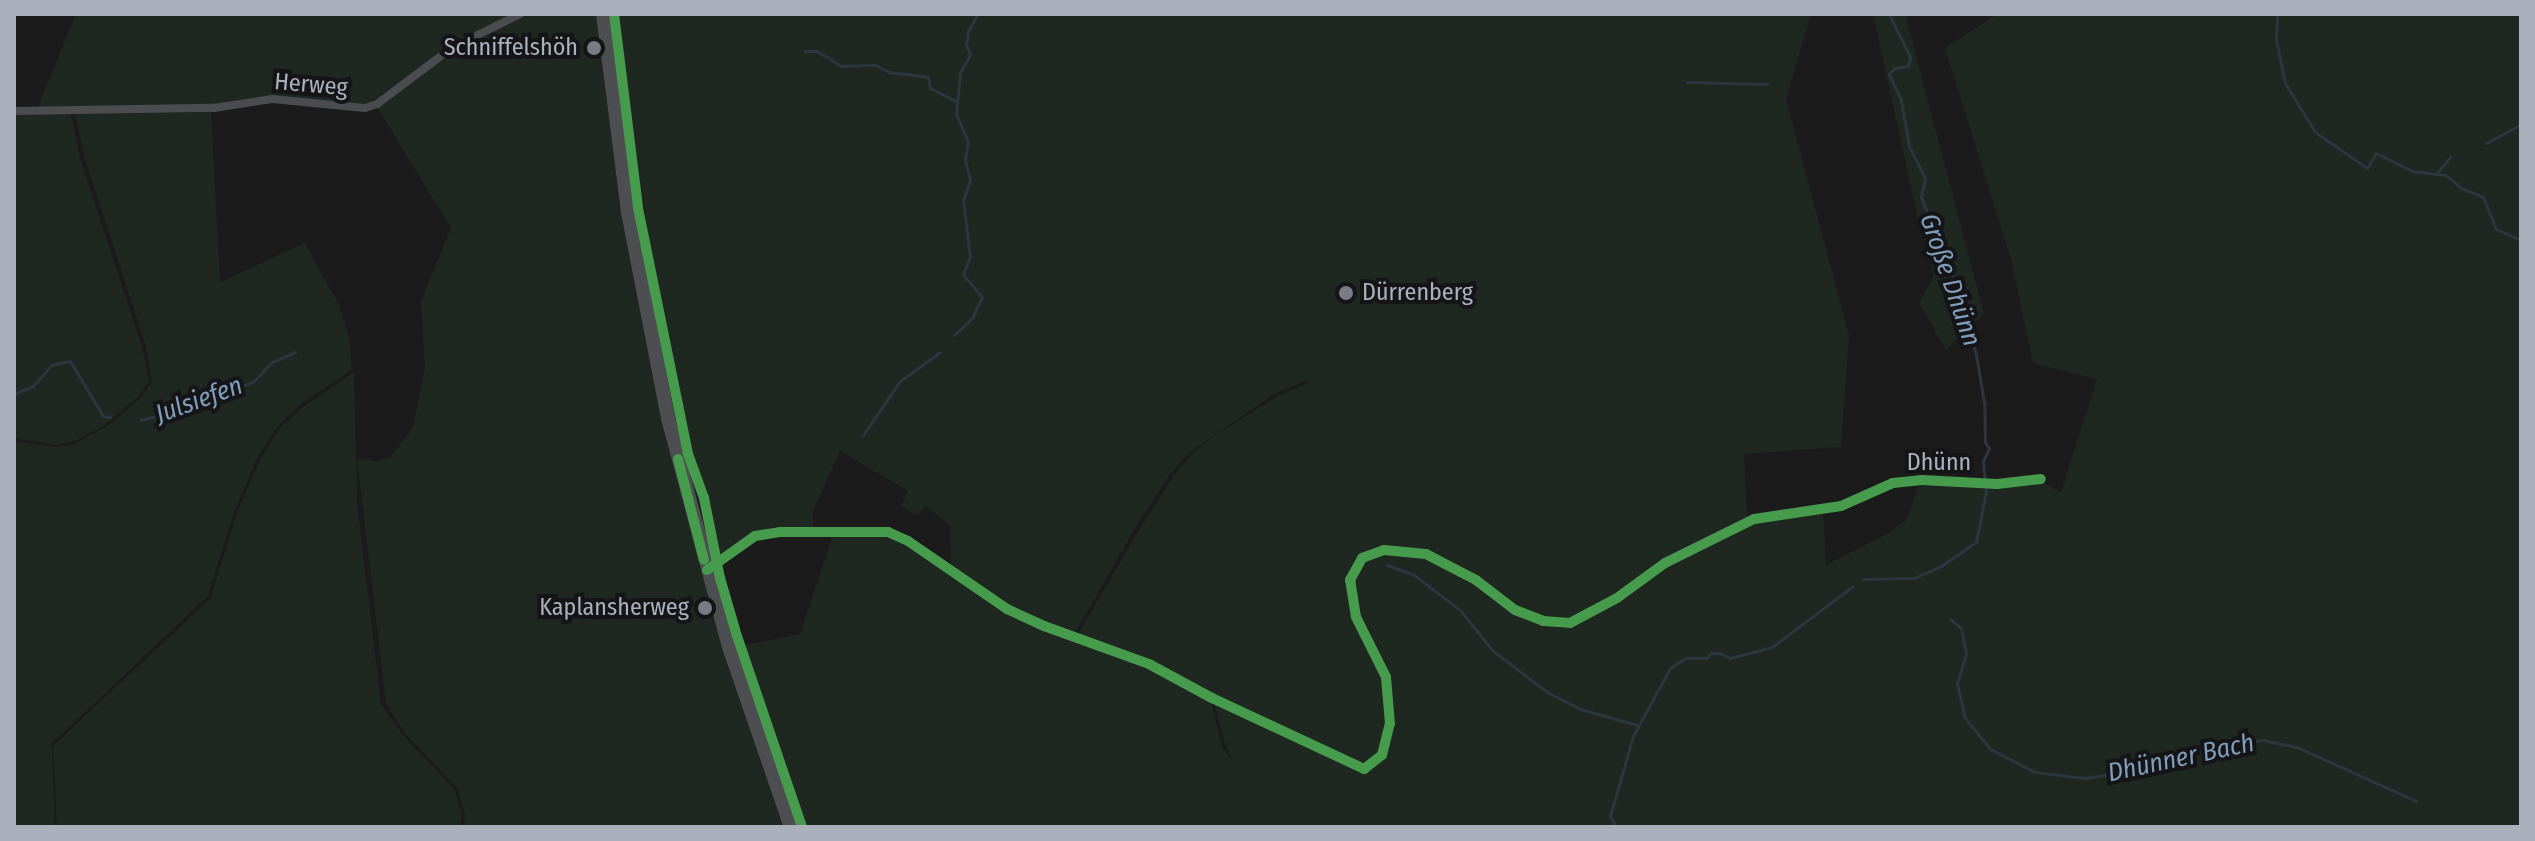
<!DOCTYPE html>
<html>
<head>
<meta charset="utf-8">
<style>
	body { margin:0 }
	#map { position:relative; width:2535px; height:841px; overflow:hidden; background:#1b1b1c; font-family:"Fira Sans Condensed",sans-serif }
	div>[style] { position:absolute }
	.green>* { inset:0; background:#1e2720 }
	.stream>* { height:3px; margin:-1.5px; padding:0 1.5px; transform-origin:1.5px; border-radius:1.5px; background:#2c363f }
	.minor>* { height:8px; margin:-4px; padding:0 4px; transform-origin:4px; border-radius:4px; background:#4b4c4f }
	.primary>* { height:14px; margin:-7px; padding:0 7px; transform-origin:7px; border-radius:7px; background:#4d4e52 }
	.cycleway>* { height:10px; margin:-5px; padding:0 5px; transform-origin:5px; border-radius:5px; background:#469c4c }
	.dots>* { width:22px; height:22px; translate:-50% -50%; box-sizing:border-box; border:4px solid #151518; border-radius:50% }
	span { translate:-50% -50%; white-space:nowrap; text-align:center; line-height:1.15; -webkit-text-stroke:8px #151518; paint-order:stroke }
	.poi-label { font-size:24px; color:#abb0bd }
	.right { translate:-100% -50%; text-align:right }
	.left { translate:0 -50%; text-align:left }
	.street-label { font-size:24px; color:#abb0bd }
	.water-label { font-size:26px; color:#809dbb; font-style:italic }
	.frame { position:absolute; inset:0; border:16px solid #abb0bd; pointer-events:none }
</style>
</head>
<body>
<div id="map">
	<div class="green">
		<i style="clip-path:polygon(76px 14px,513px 14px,464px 37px,365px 106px,317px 100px,214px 107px,37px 109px)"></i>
		<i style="clip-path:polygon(529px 14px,598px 14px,662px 419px,721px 644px,784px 827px,463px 827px,465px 817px,458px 789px,404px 732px,386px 703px,357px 458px,376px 461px,390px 458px,413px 427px,425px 367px,421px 301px,451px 228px,377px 107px,467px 42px)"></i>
		<i style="clip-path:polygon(617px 14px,1811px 14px,1786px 99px,1849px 335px,1841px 447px,1744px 454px,1747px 518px,1614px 598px,1569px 621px,1542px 618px,1517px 608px,1479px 577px,1427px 553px,1408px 550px,1360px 556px,1347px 578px,1354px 622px,1384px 679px,1388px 724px,1380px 754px,1361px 766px,1202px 689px,1077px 636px,1140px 528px,1174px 475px,1192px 454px,1211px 438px,1276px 397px,1306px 384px,1307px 380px,1274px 394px,1190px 452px,1171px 473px,1137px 525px,1074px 635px,1008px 608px,951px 569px,950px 525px,925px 506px,918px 516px,901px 506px,908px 491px,840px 451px,813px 511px,813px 530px,754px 535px,718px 558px,707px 490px,694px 464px,686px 435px,659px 310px)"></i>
		<i style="clip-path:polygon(1873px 14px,1905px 14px,1984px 314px,1946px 350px,1919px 303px,1934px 276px,1920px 228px)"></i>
		<i style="clip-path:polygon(1997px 14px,2521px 14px,2521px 827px,806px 827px,741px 646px,800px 634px,833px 535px,888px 534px,908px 543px,1007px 611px,1119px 653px,1211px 700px,1222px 747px,1233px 761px,1225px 744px,1214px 702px,1363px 771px,1384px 758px,1395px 727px,1390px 677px,1357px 614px,1352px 580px,1364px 561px,1385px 552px,1427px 556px,1473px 581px,1514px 614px,1546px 625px,1570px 626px,1666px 565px,1755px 522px,1823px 512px,1826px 565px,1889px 533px,1907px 519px,1920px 482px,2041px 481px,2061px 492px,2097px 379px,2033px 363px,2012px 263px,1945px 48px)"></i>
		<i style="clip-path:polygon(211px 110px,220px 282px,305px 243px,339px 305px,350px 341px,352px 370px,299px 405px,277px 427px,258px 457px,234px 512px,208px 596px,49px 746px,52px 747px,55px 827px,14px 827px,14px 441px,55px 447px,75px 444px,110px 424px,141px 398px,152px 381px,146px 347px,85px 159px,75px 114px)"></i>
		<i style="clip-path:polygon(14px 114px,71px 114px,80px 158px,142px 347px,149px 380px,139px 396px,103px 426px,75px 441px,55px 445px,14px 438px)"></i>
		<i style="clip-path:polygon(354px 372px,357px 502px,381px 704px,402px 734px,455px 790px,462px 815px,460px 827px,57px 827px,53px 746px,210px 599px,237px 513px,260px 460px,279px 429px,303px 407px)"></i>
	</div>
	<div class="stream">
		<i style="left:2277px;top:14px;width:26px;rotate:92deg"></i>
		<i style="left:2276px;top:40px;width:44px;rotate:78.2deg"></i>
		<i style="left:2285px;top:83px;width:57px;rotate:58.5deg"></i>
		<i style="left:2315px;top:132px;width:63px;rotate:34.7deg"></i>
		<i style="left:2367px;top:168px;width:17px;rotate:-59deg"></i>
		<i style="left:2376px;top:153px;width:40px;rotate:26.6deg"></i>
		<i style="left:2412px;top:171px;width:34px;rotate:7deg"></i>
		<i style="left:2446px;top:175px;width:20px;rotate:41deg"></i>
		<i style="left:2461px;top:188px;width:24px;rotate:22deg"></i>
		<i style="left:2483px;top:197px;width:35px;rotate:68deg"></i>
		<i style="left:2496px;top:229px;width:27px;rotate:24deg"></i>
		<i style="left:805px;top:51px;width:12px"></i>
		<i style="left:817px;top:51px;width:28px;rotate:32deg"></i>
		<i style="left:841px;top:66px;width:34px;rotate:-2deg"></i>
		<i style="left:875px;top:65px;width:16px;rotate:27deg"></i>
		<i style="left:889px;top:72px;width:39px;rotate:7deg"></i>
		<i style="left:928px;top:77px;width:11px;rotate:80deg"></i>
		<i style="left:930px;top:88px;width:30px;rotate:27deg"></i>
		<i style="left:1687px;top:82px;width:80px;rotate:1.4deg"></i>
		<i style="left:2486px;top:143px;width:40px;rotate:-28deg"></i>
		<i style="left:2437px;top:173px;width:21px;rotate:-51deg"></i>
		<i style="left:954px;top:335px;width:25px;rotate:-43deg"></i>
		<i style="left:972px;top:318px;width:23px;rotate:-65deg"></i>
		<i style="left:982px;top:297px;width:30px;rotate:-130deg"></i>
		<i style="left:963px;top:274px;width:18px;rotate:-68deg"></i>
		<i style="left:970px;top:257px;width:57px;rotate:-97deg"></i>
		<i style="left:963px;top:200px;width:20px;rotate:-70deg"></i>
		<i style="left:970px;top:181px;width:23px;rotate:-103deg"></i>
		<i style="left:965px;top:159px;width:17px;rotate:-80deg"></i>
		<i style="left:968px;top:142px;width:30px;rotate:-113deg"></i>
		<i style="left:956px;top:114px;width:41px;rotate:-84.4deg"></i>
		<i style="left:960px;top:73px;width:21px;rotate:-62deg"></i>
		<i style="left:970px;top:54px;width:11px;rotate:-112deg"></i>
		<i style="left:966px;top:44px;width:13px;rotate:-81deg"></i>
		<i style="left:968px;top:31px;width:20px;rotate:-60deg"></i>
		<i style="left:14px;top:394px;width:21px;rotate:-23deg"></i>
		<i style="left:33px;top:386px;width:28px;rotate:-49deg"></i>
		<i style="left:51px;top:365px;width:19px;rotate:-12deg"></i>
		<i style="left:70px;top:361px;width:64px;rotate:59deg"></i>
		<i style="left:103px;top:416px;width:7px;rotate:8deg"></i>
		<i style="left:141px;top:420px;width:52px;rotate:-14.6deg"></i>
		<i style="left:191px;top:407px;width:68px;rotate:-22.4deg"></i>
		<i style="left:254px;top:381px;width:26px;rotate:-47deg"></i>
		<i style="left:272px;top:362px;width:25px;rotate:-23deg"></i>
		<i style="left:863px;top:435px;width:65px;rotate:-55.6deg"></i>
		<i style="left:900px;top:381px;width:49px;rotate:-35.9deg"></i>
		<i style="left:1387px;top:565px;width:29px;rotate:20deg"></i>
		<i style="left:1414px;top:575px;width:59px;rotate:37.5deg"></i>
		<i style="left:1461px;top:611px;width:50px;rotate:51.5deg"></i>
		<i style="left:1492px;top:650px;width:69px;rotate:37.4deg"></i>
		<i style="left:1547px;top:692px;width:37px;rotate:27deg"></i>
		<i style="left:1580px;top:709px;width:59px;rotate:15.7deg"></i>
		<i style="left:1863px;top:579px;width:51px;rotate:-1.1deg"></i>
		<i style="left:1914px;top:578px;width:30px;rotate:-24deg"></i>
		<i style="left:1941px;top:566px;width:42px;rotate:-34.4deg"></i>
		<i style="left:1976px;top:542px;width:52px;rotate:-78.9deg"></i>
		<i style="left:1986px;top:491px;width:30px;rotate:-96deg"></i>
		<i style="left:1983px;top:461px;width:14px;rotate:-65deg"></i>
		<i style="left:1989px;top:448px;width:7px;rotate:-124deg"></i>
		<i style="left:1985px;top:442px;width:39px;rotate:-91deg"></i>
		<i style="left:1984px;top:403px;width:50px;rotate:-99.3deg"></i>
		<i style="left:1976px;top:354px;width:66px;rotate:-105.9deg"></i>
		<i style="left:1958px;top:291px;width:101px;rotate:-111.5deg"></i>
		<i style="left:1921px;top:197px;width:19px;rotate:-78deg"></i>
		<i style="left:1925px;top:178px;width:36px;rotate:-117deg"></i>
		<i style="left:1909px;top:146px;width:47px;rotate:-99.9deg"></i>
		<i style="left:1901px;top:100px;width:29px;rotate:-115deg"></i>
		<i style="left:1889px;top:74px;width:8px;rotate:-50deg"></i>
		<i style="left:1894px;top:68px;width:14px;rotate:-8deg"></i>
		<i style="left:1908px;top:66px;width:9px;rotate:-77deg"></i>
		<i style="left:1910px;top:57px;width:48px;rotate:-116deg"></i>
		<i style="left:1950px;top:619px;width:14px;rotate:39deg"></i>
		<i style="left:1961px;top:628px;width:26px;rotate:79deg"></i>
		<i style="left:1966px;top:654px;width:31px;rotate:107deg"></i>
		<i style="left:1957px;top:684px;width:35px;rotate:77deg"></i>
		<i style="left:1965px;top:718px;width:40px;rotate:51deg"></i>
		<i style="left:1990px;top:749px;width:51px;rotate:27.1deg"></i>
		<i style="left:2035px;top:772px;width:50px;rotate:6.8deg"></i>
		<i style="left:2085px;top:778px;width:54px;rotate:-8.6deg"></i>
		<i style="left:2138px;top:770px;width:87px;rotate:-16.8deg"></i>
		<i style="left:2221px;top:745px;width:42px;rotate:-6.8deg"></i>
		<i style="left:2263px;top:740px;width:35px;rotate:12deg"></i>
		<i style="left:2297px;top:747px;width:131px;rotate:24.4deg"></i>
		<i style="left:1616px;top:827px;width:13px;rotate:-119deg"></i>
		<i style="left:1610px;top:816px;width:83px;rotate:-74deg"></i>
		<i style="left:1633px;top:736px;width:77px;rotate:-61.4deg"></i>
		<i style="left:1670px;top:668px;width:18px;rotate:-34deg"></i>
		<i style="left:1685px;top:658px;width:21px"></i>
		<i style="left:1706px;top:658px;width:7px;rotate:-45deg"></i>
		<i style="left:1711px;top:653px;width:9px"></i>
		<i style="left:1720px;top:653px;width:11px;rotate:27deg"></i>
		<i style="left:1730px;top:658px;width:43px;rotate:-14.7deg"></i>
		<i style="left:1772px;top:647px;width:101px;rotate:-37deg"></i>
	</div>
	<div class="minor">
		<i style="left:14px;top:111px;width:200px;rotate:-0.9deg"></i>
		<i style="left:214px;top:108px;width:59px;rotate:-8.8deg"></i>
		<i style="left:272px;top:99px;width:93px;rotate:5.5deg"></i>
		<i style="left:365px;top:108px;width:13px;rotate:-18deg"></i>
		<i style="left:377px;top:104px;width:95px;rotate:-36.9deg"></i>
		<i style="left:453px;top:47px;width:75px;rotate:-26.2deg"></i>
		<i style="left:707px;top:570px;width:59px;rotate:-35.3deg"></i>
		<i style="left:755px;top:536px;width:25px;rotate:-9deg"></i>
		<i style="left:780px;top:532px;width:108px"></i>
		<i style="left:888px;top:532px;width:22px;rotate:24deg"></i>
		<i style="left:908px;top:541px;width:120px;rotate:34.5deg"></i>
		<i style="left:1007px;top:609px;width:41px;rotate:24.7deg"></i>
		<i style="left:1044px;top:626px;width:112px;rotate:19.9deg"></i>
		<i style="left:1149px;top:664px;width:72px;rotate:28.4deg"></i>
		<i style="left:1212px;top:698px;width:168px;rotate:25deg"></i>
		<i style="left:1364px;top:769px;width:23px;rotate:-38deg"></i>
		<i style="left:1382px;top:755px;width:32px;rotate:-76deg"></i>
		<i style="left:1390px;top:724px;width:47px;rotate:-94.9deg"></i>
		<i style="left:1386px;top:677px;width:67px;rotate:-116.6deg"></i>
		<i style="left:1356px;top:617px;width:37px;rotate:-99deg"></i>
		<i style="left:1350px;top:580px;width:25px;rotate:-61deg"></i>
		<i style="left:1362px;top:558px;width:23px;rotate:-20deg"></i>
		<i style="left:1384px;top:550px;width:42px;rotate:5.4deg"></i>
		<i style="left:1426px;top:554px;width:56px;rotate:27.5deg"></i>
		<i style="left:1476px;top:580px;width:49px;rotate:37.6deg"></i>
		<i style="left:1515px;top:610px;width:30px;rotate:21deg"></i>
		<i style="left:1543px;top:621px;width:27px;rotate:4deg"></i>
		<i style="left:1570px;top:623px;width:53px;rotate:-28deg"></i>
		<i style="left:1617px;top:598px;width:59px;rotate:-36.1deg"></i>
		<i style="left:1665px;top:563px;width:99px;rotate:-26.3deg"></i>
		<i style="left:1754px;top:519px;width:88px;rotate:-8.5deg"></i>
		<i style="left:1841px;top:506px;width:57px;rotate:-23.9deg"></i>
		<i style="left:1893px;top:483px;width:29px;rotate:-6deg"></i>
		<i style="left:1922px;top:480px;width:75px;rotate:3.1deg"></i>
		<i style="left:1997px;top:484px;width:44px;rotate:-6.5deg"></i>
	</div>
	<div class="primary">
		<i style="left:603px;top:14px;width:200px;rotate:82.8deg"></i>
		<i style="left:628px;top:212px;width:210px;rotate:79deg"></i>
		<i style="left:668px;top:418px;width:237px;rotate:75.1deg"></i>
		<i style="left:729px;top:647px;width:190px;rotate:71deg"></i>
	</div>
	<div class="cycleway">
		<i style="left:614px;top:14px;width:195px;rotate:82.9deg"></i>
		<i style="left:638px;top:208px;width:251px;rotate:78.5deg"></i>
		<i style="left:688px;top:454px;width:47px;rotate:70deg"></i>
		<i style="left:704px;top:498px;width:82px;rotate:78.7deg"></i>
		<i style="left:720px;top:578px;width:60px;rotate:73.7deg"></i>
		<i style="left:737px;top:636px;width:202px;rotate:71.2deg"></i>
		<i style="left:678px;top:459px;width:104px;rotate:75.6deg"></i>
		<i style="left:707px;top:570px;width:59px;rotate:-35.3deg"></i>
		<i style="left:755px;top:536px;width:25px;rotate:-9deg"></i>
		<i style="left:780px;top:532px;width:108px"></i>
		<i style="left:888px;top:532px;width:22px;rotate:24deg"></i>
		<i style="left:908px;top:541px;width:120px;rotate:34.5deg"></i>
		<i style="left:1007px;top:609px;width:41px;rotate:24.7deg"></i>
		<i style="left:1044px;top:626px;width:112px;rotate:19.9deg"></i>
		<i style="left:1149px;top:664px;width:72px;rotate:28.4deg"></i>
		<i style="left:1212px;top:698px;width:168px;rotate:25deg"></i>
		<i style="left:1364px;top:769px;width:23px;rotate:-38deg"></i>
		<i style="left:1382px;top:755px;width:32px;rotate:-76deg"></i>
		<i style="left:1390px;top:724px;width:47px;rotate:-94.9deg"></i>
		<i style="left:1386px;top:677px;width:67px;rotate:-116.6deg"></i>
		<i style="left:1356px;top:617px;width:37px;rotate:-99deg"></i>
		<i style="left:1350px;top:580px;width:25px;rotate:-61deg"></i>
		<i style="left:1362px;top:558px;width:23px;rotate:-20deg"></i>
		<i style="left:1384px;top:550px;width:42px;rotate:5.4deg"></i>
		<i style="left:1426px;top:554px;width:56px;rotate:27.5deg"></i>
		<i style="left:1476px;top:580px;width:49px;rotate:37.6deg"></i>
		<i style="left:1515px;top:610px;width:30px;rotate:21deg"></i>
		<i style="left:1543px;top:621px;width:27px;rotate:4deg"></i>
		<i style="left:1570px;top:623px;width:53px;rotate:-28deg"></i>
		<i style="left:1617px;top:598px;width:59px;rotate:-36.1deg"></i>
		<i style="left:1665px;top:563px;width:99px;rotate:-26.3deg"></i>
		<i style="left:1754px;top:519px;width:88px;rotate:-8.5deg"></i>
		<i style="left:1841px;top:506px;width:57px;rotate:-23.9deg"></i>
		<i style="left:1893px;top:483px;width:29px;rotate:-6deg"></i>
		<i style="left:1922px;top:480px;width:75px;rotate:3.1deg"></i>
		<i style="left:1997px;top:484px;width:44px;rotate:-6.5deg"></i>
	</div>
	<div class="dots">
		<i style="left:594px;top:48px;background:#797c85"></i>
		<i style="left:1346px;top:293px;background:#797c85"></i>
		<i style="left:705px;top:608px;background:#797c85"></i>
	</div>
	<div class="poi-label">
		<span class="right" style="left:578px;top:48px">Schniffelshöh</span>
		<span class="left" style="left:1362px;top:293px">Dürrenberg</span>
		<span class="right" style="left:689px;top:608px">Kaplansherweg</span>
	</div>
	<div class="street-label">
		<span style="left:311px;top:85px;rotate:5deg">Herweg</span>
		<span style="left:1939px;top:463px">Dhünn</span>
	</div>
	<div class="water-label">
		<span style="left:1950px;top:280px;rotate:71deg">Große Dhünn</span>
		<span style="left:199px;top:400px;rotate:-20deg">Julsiefen</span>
		<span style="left:2181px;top:758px;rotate:-12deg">Dhünner Bach</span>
	</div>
	<div class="frame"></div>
</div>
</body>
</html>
